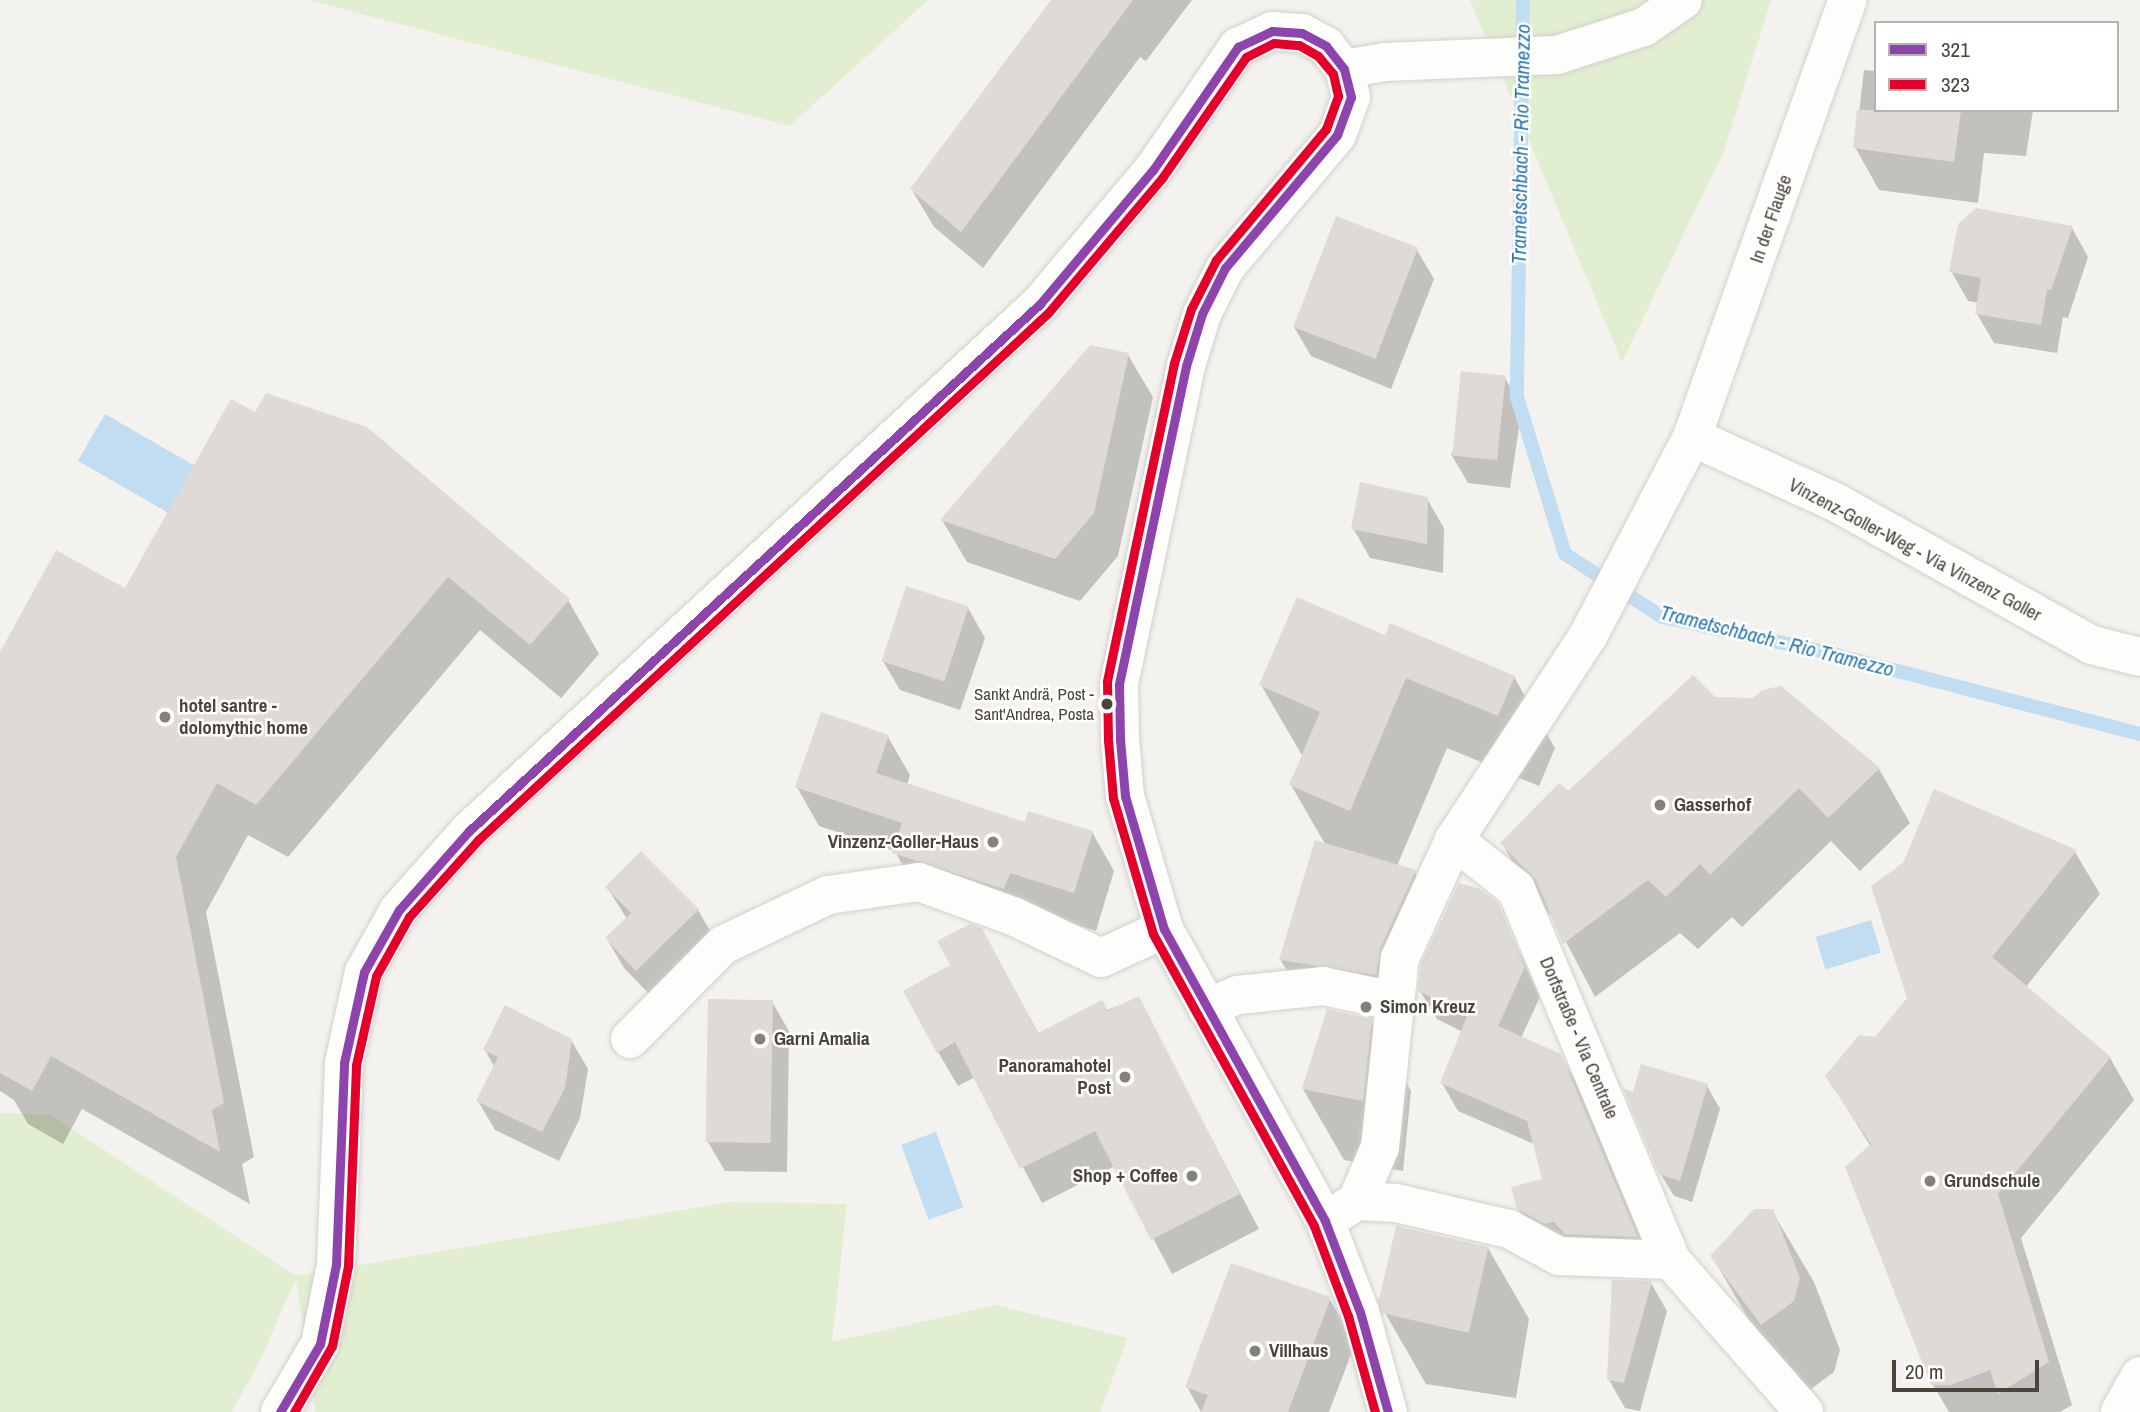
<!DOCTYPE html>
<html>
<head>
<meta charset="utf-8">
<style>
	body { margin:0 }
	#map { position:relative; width:2140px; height:1412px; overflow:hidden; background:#f4f2ee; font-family:"Archivo Narrow",sans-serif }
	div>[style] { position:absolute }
	.green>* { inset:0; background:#e1eecf }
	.water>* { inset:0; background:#c0ddf1; transform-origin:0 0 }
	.shadow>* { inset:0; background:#0003 }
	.stream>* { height:14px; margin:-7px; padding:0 7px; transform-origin:7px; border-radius:7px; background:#c0ddf1 }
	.building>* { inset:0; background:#dedbd6; transform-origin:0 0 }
	.roads { filter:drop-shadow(0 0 2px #d2d0cb) drop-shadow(0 0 2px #d2d0cb) }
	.minor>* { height:38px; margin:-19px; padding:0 19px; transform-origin:19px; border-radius:19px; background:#fdfdfc }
	.tertiary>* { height:38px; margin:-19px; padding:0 19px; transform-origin:19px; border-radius:19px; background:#fdfdfc }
	.bus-1>* { height:9px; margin:-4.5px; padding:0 4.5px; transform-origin:4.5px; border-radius:4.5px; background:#8e44ad }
	.bus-2>* { height:9px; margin:-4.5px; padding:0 4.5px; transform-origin:4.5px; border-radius:4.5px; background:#e4002b }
	.dots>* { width:19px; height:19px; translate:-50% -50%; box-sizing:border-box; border:4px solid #fff; border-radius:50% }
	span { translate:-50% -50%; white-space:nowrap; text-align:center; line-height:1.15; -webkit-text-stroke:5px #fff; paint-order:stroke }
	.bus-label { font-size:17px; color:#4b4439 }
	.right { translate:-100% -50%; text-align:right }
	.street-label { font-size:19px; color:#4b4439 }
	.poi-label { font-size:19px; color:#4b4439; font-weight:700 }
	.left { translate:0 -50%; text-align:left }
	.water-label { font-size:21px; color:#2e7ab2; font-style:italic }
	.legend { position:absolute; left:1874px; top:21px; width:245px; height:91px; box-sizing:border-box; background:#fff; border:2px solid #b7b4b0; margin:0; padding:9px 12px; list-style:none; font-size:21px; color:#4b4439 }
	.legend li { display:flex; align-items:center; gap:14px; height:35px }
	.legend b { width:35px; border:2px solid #b7b4b0 }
	.scale { position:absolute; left:1892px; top:1360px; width:147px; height:32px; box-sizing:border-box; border:4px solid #4b4439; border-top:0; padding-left:9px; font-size:21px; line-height:24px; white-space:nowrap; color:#4b4439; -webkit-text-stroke:5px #fff; paint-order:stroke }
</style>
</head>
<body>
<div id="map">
	<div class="green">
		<i style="clip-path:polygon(308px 0,928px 0,790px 126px)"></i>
		<i style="clip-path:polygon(1470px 0,1771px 0,1724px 151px,1622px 362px)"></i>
		<i style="clip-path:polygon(0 1113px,51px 1115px,296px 1276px,730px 1202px,847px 1204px,832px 1342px,996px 1305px,1128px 1338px,1100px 1412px,315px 1412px,296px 1278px,259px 1363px,231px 1412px,0 1412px)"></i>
	</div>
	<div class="water">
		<i style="left:105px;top:414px;width:125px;height:54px;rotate:30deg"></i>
		<i style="left:1871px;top:920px;width:34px;height:58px;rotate:73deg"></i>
		<i style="left:936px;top:1132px;width:80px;height:37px;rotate:70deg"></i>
	</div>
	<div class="shadow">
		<i style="clip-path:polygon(1053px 0,1192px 0,1146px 61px,1140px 57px,983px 268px,934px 227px,912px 190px)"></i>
		<i style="clip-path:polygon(1864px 70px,1876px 71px,1876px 110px,2033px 110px,2026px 156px,1984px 153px,1978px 203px,1879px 190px,1855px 147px)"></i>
		<i style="clip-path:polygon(2072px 228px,2088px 257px,2068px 318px,2063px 317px,2057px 353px,1994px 343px,1977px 314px,1979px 303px,1968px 301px,1951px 271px)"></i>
		<i style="clip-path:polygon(1417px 250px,1434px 279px,1391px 389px,1311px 356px,1294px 327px)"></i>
		<i style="clip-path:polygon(1128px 355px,1153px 397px,1118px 556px,1080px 601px,967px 562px,942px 520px)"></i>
		<i style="clip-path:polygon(1505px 378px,1522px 407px,1510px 488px,1468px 483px,1451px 454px)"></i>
		<i style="clip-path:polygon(231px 401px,568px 600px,599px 654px,561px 698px,480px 630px,288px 857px,248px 835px,206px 912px,254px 1157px,242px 1164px,250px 1204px,82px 1109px,63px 1144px,28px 1124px,14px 1100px,0 1091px,0 656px,125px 590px)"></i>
		<i style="clip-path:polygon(1427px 499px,1444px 528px,1443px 573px,1370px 558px,1353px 528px)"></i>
		<i style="clip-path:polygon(968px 608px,985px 638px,960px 710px,900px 690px,883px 661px)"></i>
		<i style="clip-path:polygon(1386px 637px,1514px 677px,1555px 748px,1539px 786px,1447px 748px,1397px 866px,1415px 872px,1423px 886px,1384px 989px,1289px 974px,1280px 959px,1325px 844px,1291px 785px,1303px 757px,1261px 685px)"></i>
		<i style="clip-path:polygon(1715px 699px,1754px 699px,1879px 769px,1910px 823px,1860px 871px,1831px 841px,1742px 927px,1732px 917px,1698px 949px,1680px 933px,1595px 997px,1554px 919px,1533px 897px,1502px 843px,1568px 793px)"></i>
		<i style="clip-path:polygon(888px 737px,910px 775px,907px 785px,1026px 825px,1092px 832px,1114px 871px,1096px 931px,1031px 911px,916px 891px,895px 851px,819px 826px,797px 787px)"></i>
		<i style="clip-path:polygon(2075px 852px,2100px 894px,2025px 988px,2110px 1058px,2134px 1100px,2021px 1238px,2072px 1405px,2060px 1412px,1949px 1412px,1933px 1385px,1871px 1147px,1827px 1076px,1875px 1039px)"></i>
		<i style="clip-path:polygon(607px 887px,698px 910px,715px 939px,654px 999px,624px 968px,607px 939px,627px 919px)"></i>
		<i style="clip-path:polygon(1497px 904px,1540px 997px,1521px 1038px,1560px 1055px,1577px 1084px,1652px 1265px,1535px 1237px,1518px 1208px,1544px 1180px,1534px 1144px,1458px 1111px,1442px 1083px,1463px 1032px,1437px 1019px,1420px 991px)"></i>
		<i style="clip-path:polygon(1001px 965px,1039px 1034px,1138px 999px,1259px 1229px,1172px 1274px,1115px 1166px,1042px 1203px,975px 1077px,958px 1086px,938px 1052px)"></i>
		<i style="clip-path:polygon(772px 1002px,789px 1031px,787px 1172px,725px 1171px,708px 1142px)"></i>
		<i style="clip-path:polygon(1370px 1020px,1411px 1091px,1403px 1171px,1344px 1160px,1303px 1089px)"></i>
		<i style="clip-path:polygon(571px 1040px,588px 1069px,580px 1118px,559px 1161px,495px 1130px,478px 1101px,495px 1068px,485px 1050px)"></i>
		<i style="clip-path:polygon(1707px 1086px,1720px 1109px,1692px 1202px,1674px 1196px,1660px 1173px,1634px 1094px)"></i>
		<i style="clip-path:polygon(1772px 1211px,1814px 1282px,1840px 1350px,1834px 1372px,1803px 1395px,1753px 1327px,1712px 1256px)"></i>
		<i style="clip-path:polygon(1488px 1248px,1529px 1319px,1516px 1398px,1426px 1384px,1385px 1313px)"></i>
		<i style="clip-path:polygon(1232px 1265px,1331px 1301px,1355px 1344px,1329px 1412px,1201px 1412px,1187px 1387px)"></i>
		<i style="clip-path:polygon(1651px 1283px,1667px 1311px,1640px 1411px,1625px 1408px,1609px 1380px)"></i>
	</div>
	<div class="stream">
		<i style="left:1523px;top:0;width:397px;rotate:90.9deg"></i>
		<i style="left:1517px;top:397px;width:164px;rotate:73deg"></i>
		<i style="left:1565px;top:554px;width:116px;rotate:33deg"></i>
		<i style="left:1662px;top:617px;width:167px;rotate:12.1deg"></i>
		<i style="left:1825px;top:652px;width:325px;rotate:14.6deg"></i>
	</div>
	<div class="building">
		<i style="clip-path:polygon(1051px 0,1133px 0,961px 232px,910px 189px)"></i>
		<i style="clip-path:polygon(1857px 110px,1961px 110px,1954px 162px,1853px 148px)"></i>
		<i style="clip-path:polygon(1976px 208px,2073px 226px,2051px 290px,2047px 289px,2041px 325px,1975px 314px,1981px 278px,1949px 272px,1958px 224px)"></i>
		<i style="left:1336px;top:216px;width:88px;height:119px;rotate:21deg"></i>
		<i style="clip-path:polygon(1090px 345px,1129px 353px,1094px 513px,1055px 559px,940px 520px)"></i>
		<i style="left:1461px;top:371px;width:45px;height:85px;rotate:6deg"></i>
		<i style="clip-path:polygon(266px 393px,367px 427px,570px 599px,530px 645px,448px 577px,256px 805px,217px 783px,176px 857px,224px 1103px,212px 1110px,220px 1152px,51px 1056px,32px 1091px,0 1073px,0 652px,56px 550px,125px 588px,231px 399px,255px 412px)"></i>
		<i style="clip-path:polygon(1360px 482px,1428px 497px,1427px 544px,1351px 529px)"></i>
		<i style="left:906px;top:586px;width:66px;height:79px;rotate:18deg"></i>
		<i style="clip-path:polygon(1297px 597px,1385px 635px,1390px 623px,1515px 676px,1498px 716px,1406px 678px,1350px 811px,1289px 785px,1320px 712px,1259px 685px)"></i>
		<i style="clip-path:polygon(1693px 675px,1715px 697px,1753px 698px,1762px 690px,1781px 686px,1880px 768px,1828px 818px,1799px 788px,1710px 875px,1700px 864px,1666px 897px,1648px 880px,1563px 944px,1536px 880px,1500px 843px,1559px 783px,1568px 791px)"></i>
		<i style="clip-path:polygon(821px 712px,889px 735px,876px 773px,1025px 822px,1028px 811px,1093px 831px,1074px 893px,1010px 873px,1004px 889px,892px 853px,902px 823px,795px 787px)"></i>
		<i style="clip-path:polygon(1934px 789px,2077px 850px,1992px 957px,2111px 1057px,1998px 1194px,2049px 1362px,1998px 1394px,1990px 1370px,1951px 1385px,1931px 1385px,1845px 1167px,1871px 1144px,1825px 1076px,1859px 1035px,1875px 1037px,1907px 998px,1871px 886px,1903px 863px)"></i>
		<i style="clip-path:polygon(1315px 840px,1416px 870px,1380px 949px,1376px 975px,1279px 960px)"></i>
		<i style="clip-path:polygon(641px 851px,699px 909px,636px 971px,605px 938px,631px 913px,605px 887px)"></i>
		<i style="clip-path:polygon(1459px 883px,1480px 889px,1498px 903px,1525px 967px,1498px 1026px,1561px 1054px,1638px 1237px,1565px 1234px,1554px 1222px,1545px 1224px,1517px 1209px,1511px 1187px,1542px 1179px,1527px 1121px,1440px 1083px,1468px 1014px,1418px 991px,1421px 964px)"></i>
		<i style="clip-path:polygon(970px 924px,982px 928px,1038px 1033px,1102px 1000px,1108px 1011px,1139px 996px,1240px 1194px,1151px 1240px,1095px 1131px,1020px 1169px,955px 1042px,937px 1053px,903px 991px,950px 965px,937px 941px)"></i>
		<i style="left:708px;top:999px;width:65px;height:143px;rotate:1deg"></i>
		<i style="clip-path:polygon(505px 1005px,572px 1039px,565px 1088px,542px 1132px,476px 1101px,498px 1057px,483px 1050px)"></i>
		<i style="clip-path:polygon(1327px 1009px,1372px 1019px,1363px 1101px,1302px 1089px)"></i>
		<i style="clip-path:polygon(1641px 1064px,1708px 1084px,1680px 1181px,1659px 1174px,1623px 1088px,1633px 1092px)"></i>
		<i style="clip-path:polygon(1754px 1209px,1773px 1209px,1800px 1278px,1794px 1301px,1761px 1325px,1710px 1256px)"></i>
		<i style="left:1396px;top:1226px;width:95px;height:88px;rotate:13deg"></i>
		<i style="clip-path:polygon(1231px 1263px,1331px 1297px,1288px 1412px,1201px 1412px,1208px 1395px,1185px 1387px)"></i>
		<i style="clip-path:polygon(1612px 1280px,1652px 1281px,1624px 1383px,1607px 1380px)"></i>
	</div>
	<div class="roads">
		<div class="minor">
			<i style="left:1692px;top:437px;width:157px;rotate:24.4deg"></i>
			<i style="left:1835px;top:502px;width:294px;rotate:29.1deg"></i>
			<i style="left:2092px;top:645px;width:49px;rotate:14deg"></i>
			<i style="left:1454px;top:840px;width:79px;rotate:38.3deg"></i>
			<i style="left:1516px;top:889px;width:402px;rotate:67.3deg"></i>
			<i style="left:1671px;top:1260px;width:202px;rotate:48.8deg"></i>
			<i style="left:1207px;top:1008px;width:34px;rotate:-23deg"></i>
			<i style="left:1238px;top:995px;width:85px;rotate:-6deg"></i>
			<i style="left:1323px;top:986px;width:73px;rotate:11.9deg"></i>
			<i style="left:630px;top:1039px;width:132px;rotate:-45.3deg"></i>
			<i style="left:723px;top:945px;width:116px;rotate:-25.5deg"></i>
			<i style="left:828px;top:895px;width:92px;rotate:-8.1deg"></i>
			<i style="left:919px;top:882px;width:102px;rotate:20deg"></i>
			<i style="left:1015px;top:917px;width:95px;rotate:25.5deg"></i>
			<i style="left:1101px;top:958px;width:69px;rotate:-24.7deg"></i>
			<i style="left:1357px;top:1201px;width:39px;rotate:3deg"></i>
			<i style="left:1396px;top:1203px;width:116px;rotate:13deg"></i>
			<i style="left:1509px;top:1229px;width:57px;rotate:28.4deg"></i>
			<i style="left:1559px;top:1256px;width:112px;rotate:2deg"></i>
			<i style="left:1325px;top:1221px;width:38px;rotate:-32deg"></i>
			<i style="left:1357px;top:1201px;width:59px;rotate:-66.9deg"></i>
			<i style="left:1380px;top:1147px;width:190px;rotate:-84deg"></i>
			<i style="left:1400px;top:958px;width:130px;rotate:-65.4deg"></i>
			<i style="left:1454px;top:840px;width:244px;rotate:-56.7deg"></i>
			<i style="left:1588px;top:636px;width:225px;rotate:-62.4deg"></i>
			<i style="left:1692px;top:437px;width:464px;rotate:-70.4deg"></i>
			<i style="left:2120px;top:1412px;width:41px;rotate:-60.9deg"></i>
		</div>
		<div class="tertiary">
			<i style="left:1344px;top:69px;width:42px;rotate:-9.7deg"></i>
			<i style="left:1385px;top:62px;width:172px;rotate:-2.3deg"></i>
			<i style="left:1557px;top:55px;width:91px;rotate:-17.8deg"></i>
			<i style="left:1644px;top:27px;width:47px;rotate:-34.7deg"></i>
			<i style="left:280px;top:1412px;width:79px;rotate:-59.5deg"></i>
			<i style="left:320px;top:1344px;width:81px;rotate:-78.6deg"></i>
			<i style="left:336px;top:1265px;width:202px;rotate:-87.7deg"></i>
			<i style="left:344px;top:1063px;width:93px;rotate:-77.6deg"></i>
			<i style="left:364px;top:972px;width:71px;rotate:-60.6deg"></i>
			<i style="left:399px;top:910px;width:106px;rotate:-48.5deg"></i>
			<i style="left:469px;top:831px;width:777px;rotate:-42.71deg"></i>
			<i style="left:1040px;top:304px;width:175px;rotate:-49.9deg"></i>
			<i style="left:1153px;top:170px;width:150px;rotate:-55.4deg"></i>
			<i style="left:1238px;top:47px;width:38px;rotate:-25deg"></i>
			<i style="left:1272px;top:31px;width:30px;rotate:4deg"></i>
			<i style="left:1302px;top:33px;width:27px;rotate:28deg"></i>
			<i style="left:1326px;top:46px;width:29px;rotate:52deg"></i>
			<i style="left:1344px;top:69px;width:29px;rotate:76deg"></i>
			<i style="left:1351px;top:97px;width:40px;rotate:110.2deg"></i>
			<i style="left:1337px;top:135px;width:174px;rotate:130.1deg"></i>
			<i style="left:1225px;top:268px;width:51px;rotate:116.6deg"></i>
			<i style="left:1202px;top:314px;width:54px;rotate:107.1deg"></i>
			<i style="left:1186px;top:366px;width:326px;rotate:101.9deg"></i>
			<i style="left:1119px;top:685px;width:54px;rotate:88.9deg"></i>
			<i style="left:1120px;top:739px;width:57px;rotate:85deg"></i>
			<i style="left:1125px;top:796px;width:139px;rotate:73.7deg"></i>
			<i style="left:1164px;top:929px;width:333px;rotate:61.1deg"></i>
			<i style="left:1325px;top:1221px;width:97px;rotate:69deg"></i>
			<i style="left:1360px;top:1312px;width:104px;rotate:74.4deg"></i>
		</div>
	</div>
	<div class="bus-1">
		<i style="left:280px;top:1412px;width:79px;rotate:-59.5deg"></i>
		<i style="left:320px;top:1344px;width:81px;rotate:-78.6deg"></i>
		<i style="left:336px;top:1265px;width:202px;rotate:-87.7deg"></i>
		<i style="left:344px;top:1063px;width:93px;rotate:-77.6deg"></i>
		<i style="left:364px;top:972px;width:71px;rotate:-60.6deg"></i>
		<i style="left:399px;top:910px;width:106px;rotate:-48.5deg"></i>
		<i style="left:469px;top:831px;width:777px;rotate:-42.71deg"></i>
		<i style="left:1040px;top:304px;width:175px;rotate:-49.9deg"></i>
		<i style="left:1153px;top:170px;width:150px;rotate:-55.4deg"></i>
		<i style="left:1238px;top:47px;width:38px;rotate:-25deg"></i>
		<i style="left:1272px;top:31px;width:30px;rotate:4deg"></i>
		<i style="left:1302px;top:33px;width:27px;rotate:28deg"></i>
		<i style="left:1326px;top:46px;width:29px;rotate:52deg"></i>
		<i style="left:1344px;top:69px;width:29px;rotate:76deg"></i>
		<i style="left:1351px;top:97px;width:40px;rotate:110.2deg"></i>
		<i style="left:1337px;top:135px;width:174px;rotate:130.1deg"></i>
		<i style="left:1225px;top:268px;width:51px;rotate:116.6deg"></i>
		<i style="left:1202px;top:314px;width:54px;rotate:107.1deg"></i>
		<i style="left:1186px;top:366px;width:326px;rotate:101.9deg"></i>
		<i style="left:1119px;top:685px;width:54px;rotate:88.9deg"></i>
		<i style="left:1120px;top:739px;width:57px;rotate:85deg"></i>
		<i style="left:1125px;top:796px;width:139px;rotate:73.7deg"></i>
		<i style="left:1164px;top:929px;width:333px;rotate:61.1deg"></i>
		<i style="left:1325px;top:1221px;width:97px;rotate:69deg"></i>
		<i style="left:1360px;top:1312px;width:104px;rotate:74.4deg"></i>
	</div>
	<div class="bus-2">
		<i style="left:294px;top:1412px;width:76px;rotate:-60.1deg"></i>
		<i style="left:332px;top:1346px;width:82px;rotate:-78.7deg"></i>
		<i style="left:348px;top:1266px;width:201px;rotate:-87.7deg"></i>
		<i style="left:356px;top:1065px;width:91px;rotate:-77.3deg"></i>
		<i style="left:376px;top:976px;width:68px;rotate:-60.8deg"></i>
		<i style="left:409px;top:917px;width:103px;rotate:-48.1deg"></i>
		<i style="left:478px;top:840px;width:776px;rotate:-42.76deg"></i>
		<i style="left:1048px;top:313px;width:177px;rotate:-49.8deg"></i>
		<i style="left:1162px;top:178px;width:147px;rotate:-55.2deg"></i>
		<i style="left:1246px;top:57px;width:31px;rotate:-27deg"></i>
		<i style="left:1274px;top:43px;width:25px;rotate:5deg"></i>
		<i style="left:1299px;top:45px;width:22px;rotate:30deg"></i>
		<i style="left:1318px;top:56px;width:23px;rotate:50deg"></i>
		<i style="left:1333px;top:74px;width:23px;rotate:77deg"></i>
		<i style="left:1338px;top:96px;width:35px;rotate:110deg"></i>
		<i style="left:1326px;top:129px;width:171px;rotate:130deg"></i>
		<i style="left:1216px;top:260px;width:55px;rotate:117deg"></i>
		<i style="left:1191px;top:309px;width:57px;rotate:107.5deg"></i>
		<i style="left:1174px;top:363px;width:326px;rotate:101.9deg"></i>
		<i style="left:1107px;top:682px;width:58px;rotate:89deg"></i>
		<i style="left:1108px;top:740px;width:58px;rotate:85.1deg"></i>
		<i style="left:1113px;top:798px;width:142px;rotate:73.6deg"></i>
		<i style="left:1153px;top:934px;width:333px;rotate:61.1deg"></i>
		<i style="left:1314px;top:1226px;width:96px;rotate:69.3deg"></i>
		<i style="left:1348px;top:1316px;width:100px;rotate:74.3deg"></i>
	</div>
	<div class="dots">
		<i style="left:1107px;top:704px;background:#4b4439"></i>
		<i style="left:165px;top:717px;background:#868178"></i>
		<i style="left:1660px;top:805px;background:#868178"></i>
		<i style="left:993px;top:842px;background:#868178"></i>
		<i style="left:1366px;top:1007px;background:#868178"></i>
		<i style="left:760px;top:1039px;background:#868178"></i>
		<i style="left:1125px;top:1077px;background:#868178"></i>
		<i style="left:1192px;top:1176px;background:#868178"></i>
		<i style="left:1930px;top:1181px;background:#868178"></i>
		<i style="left:1255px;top:1351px;background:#868178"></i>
	</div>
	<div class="bus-label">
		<span class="right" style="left:1094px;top:704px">Sankt Andrä, Post -<br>Sant'Andrea, Posta</span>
	</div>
	<div class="street-label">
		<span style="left:1771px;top:219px;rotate:-71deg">In der Flauge</span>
		<span style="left:1915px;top:550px;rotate:28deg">Vinzenz-Goller-Weg - Via Vinzenz Goller</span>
		<span style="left:1579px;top:1038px;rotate:67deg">Dorfstraße - Via Centrale</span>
	</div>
	<div class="poi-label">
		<span class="left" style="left:179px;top:717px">hotel santre -<br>dolomythic home</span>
		<span class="left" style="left:1674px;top:805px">Gasserhof</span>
		<span class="right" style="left:979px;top:842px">Vinzenz-Goller-Haus</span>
		<span class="left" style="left:1380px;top:1007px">Simon Kreuz</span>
		<span class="left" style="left:774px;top:1039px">Garni Amalia</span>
		<span class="right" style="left:1111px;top:1077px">Panoramahotel<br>Post</span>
		<span class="right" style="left:1178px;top:1176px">Shop + Coffee</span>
		<span class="left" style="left:1944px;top:1181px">Grundschule</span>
		<span class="left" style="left:1269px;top:1351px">Villhaus</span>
	</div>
	<div class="water-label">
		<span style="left:1521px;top:144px;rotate:-89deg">Trametschbach - Rio Tramezzo</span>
		<span style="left:1777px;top:641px;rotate:14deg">Trametschbach - Rio Tramezzo</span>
	</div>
	<ul class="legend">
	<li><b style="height:9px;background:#8e44ad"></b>321</li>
	<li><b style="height:9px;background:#e4002b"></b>323</li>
	</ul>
	<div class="scale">20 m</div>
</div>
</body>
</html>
